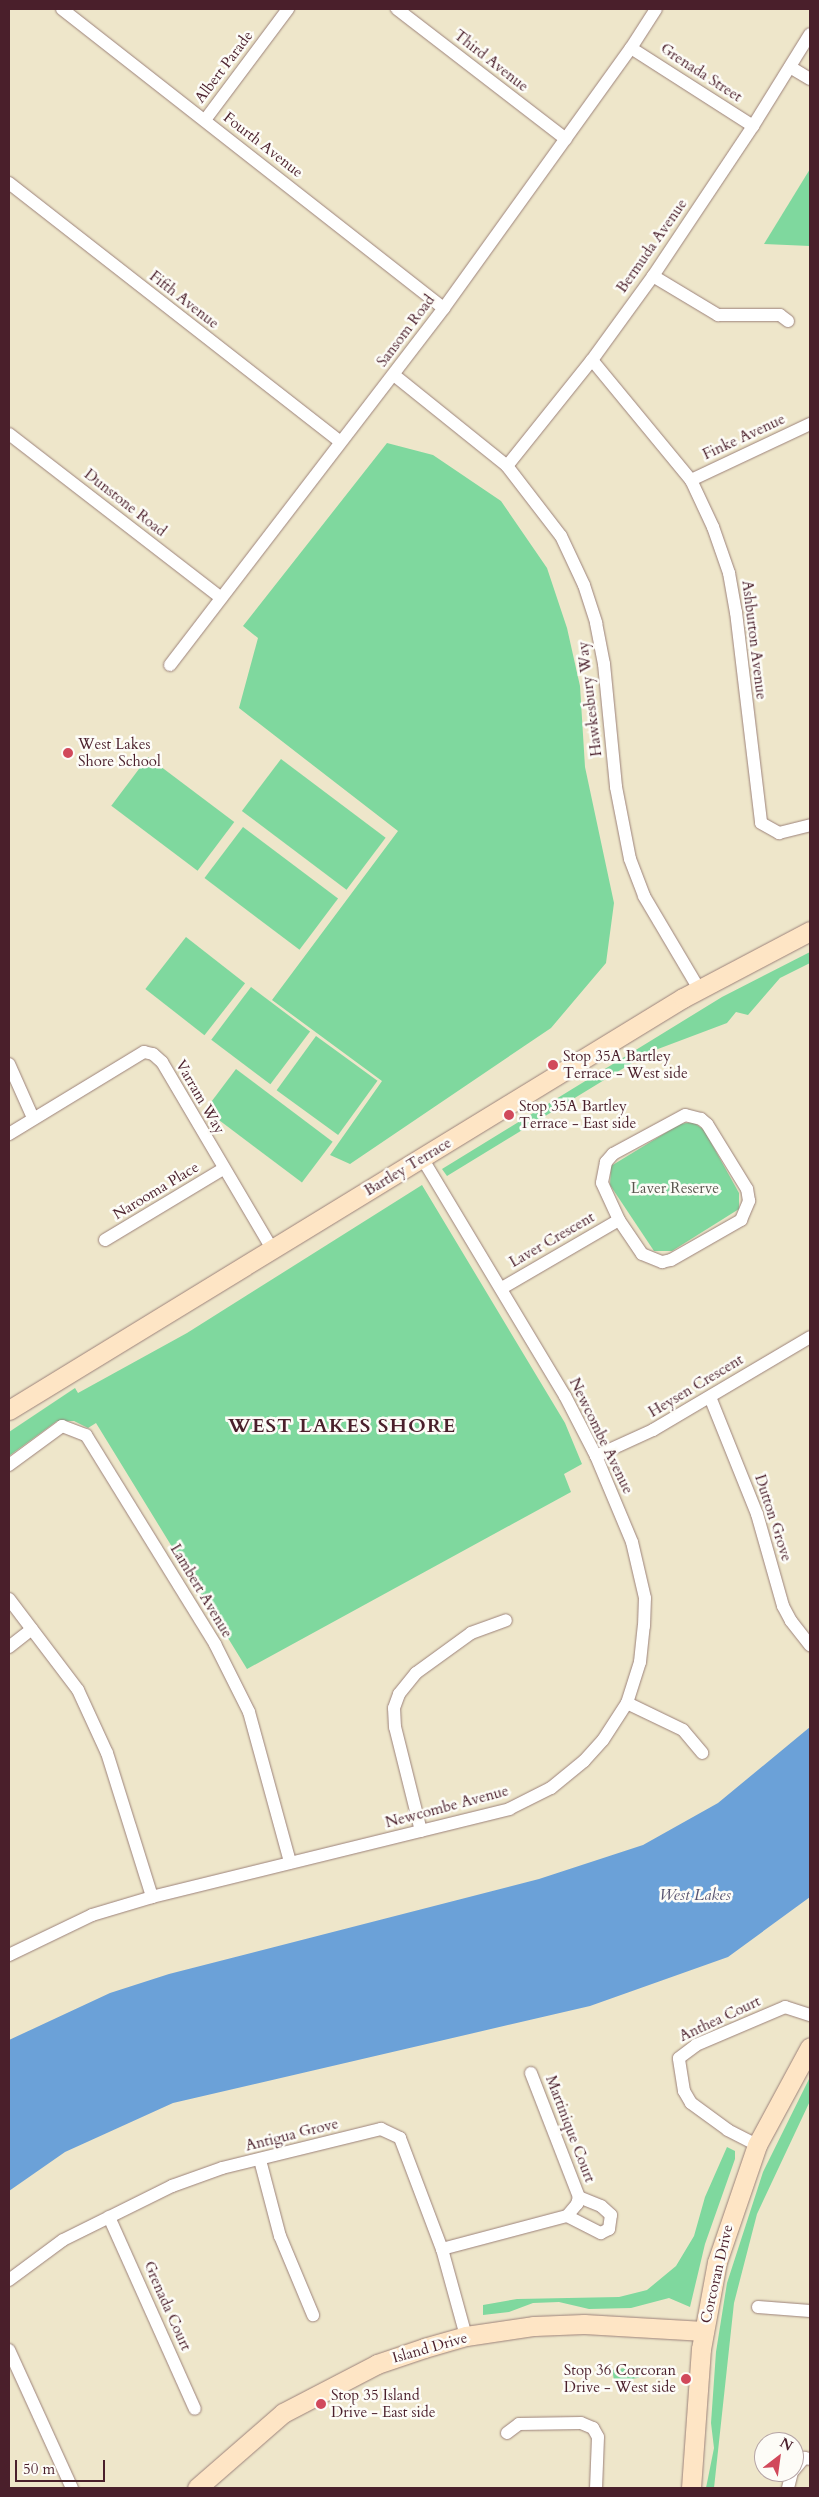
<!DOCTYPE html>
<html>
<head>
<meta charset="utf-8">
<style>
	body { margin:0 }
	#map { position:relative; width:819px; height:2497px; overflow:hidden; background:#eee6ca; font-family:Cardo,serif }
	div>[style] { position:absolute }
	.green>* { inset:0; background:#7fd89e; transform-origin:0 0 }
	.water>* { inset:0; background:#6ba1d8 }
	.roads { filter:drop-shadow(0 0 1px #9c827a) drop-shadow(0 0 1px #9c827a) }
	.street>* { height:12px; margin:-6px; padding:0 6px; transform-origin:6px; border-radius:6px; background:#fff }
	.secondary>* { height:19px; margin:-9.5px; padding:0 9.5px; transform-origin:9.5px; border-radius:9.5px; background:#fee5c5 }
	.dots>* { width:14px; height:14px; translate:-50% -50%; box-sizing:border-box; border:2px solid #fdfcf7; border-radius:50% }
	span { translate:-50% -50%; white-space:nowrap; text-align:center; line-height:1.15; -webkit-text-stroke:5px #fdfcf7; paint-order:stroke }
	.street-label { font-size:15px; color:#4a1f2b }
	.poi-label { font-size:15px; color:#4a1f2b }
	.left { translate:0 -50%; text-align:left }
	.right { translate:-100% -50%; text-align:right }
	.park-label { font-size:15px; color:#5a564e }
	.water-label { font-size:16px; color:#575370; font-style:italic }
	.district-label { font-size:20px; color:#4a1f2b; font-weight:700; letter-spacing:1px }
	.frame { position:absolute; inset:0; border:10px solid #4a1f2b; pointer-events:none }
	.north { position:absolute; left:754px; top:2432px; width:50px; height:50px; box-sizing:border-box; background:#fdfcf7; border:1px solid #b5a4a5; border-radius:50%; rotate:30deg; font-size:14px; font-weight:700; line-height:20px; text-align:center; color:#4a1f2b }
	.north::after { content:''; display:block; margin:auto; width:18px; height:22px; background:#d1495b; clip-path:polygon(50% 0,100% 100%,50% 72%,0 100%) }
	.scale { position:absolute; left:15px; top:2460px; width:90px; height:22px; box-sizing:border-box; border:2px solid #4a1f2b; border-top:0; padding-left:6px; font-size:15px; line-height:18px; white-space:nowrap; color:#4a1f2b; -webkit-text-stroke:4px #fdfcf7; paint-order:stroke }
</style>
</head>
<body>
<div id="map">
	<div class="green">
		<i style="clip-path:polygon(810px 169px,810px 246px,764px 244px)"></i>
		<i style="clip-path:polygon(387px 443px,433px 455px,501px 501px,547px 568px,567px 628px,580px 686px,585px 767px,614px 903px,606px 963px,551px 1028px,350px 1164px,330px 1155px,382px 1081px,272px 1000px,398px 831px,239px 708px,258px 638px,243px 626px)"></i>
		<i style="left:148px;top:757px;width:108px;height:61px;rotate:37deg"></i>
		<i style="left:281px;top:759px;width:131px;height:65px;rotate:37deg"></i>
		<i style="left:243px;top:827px;width:119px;height:64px;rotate:37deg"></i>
		<i style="left:186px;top:937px;width:75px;height:66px;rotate:38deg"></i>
		<i style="clip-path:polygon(810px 952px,810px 963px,780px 978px,748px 1015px,736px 1012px,727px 1023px,650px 1052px,447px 1176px,442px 1169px,722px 997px)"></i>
		<i style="left:251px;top:987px;width:74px;height:66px;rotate:37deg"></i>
		<i style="left:316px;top:1036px;width:76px;height:67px;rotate:36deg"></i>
		<i style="left:236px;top:1069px;width:121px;height:51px;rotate:37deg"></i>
		<i style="clip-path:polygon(693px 1122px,704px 1130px,739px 1193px,739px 1209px,672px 1251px,654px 1251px,610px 1185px,611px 1166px,680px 1124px)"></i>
		<i style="clip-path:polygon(422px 1185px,565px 1423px,582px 1464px,564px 1474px,571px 1492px,247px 1669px,96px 1423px,88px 1428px,74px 1421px,57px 1421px,9px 1456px,9px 1432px,75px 1388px,78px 1393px,187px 1333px)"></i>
		<i style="clip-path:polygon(810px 2077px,810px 2101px,757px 2214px,734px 2303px,714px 2488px,706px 2488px,714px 2448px,711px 2423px,716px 2352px,727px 2283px,763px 2172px)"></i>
		<i style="clip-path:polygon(727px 2147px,735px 2151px,735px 2159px,705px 2244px,690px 2307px,669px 2298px,631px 2308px,589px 2309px,559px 2302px,533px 2303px,509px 2312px,483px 2315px,483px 2305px,517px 2299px,619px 2297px,647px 2290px,676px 2266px,694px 2236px,705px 2197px)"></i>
		<i style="left:637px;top:2366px;width:12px;height:25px;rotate:81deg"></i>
	</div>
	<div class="water">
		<i style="clip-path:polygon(810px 1727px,810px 1897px,728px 1957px,590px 2006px,173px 2103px,65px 2152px,9px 2191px,9px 2040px,110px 1993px,169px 1974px,539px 1879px,643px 1845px,718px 1803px)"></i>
	</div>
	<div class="roads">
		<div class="street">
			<i style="left:62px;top:9px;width:485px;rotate:38.1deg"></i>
			<i style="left:397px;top:9px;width:213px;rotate:37.6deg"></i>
			<i style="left:631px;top:48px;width:145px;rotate:32.6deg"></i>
			<i style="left:790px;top:67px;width:23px;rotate:31deg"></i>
			<i style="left:205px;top:120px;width:139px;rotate:-53.2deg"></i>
			<i style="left:9px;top:183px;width:420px;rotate:38deg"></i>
			<i style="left:653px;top:276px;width:76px;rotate:31deg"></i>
			<i style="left:718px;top:315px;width:62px"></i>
			<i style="left:780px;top:315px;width:10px;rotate:37deg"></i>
			<i style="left:592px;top:360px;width:156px;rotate:50.5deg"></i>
			<i style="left:691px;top:480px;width:52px;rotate:64.9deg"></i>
			<i style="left:713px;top:527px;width:49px;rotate:70.8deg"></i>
			<i style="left:729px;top:573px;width:40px;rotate:80deg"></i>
			<i style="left:736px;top:612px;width:212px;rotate:83.2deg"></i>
			<i style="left:761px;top:823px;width:21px;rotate:29deg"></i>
			<i style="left:779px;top:833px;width:32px;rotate:-14deg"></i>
			<i style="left:394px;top:375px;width:145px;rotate:38.8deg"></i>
			<i style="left:507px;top:466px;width:88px;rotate:52.4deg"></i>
			<i style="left:561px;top:536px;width:54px;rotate:64.9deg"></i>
			<i style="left:584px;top:585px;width:40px;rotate:72deg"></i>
			<i style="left:596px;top:623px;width:42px;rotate:79deg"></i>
			<i style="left:604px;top:664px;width:124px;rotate:84.4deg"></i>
			<i style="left:616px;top:787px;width:73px;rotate:79deg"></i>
			<i style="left:630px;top:859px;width:40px;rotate:69deg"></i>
			<i style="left:644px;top:896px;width:108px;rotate:59.4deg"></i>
			<i style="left:9px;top:434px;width:268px;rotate:37.7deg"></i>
			<i style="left:507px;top:466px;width:136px;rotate:-51.3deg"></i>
			<i style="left:592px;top:360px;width:104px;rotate:-54deg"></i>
			<i style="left:653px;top:276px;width:180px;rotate:-56.3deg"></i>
			<i style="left:753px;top:126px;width:108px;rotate:-58.2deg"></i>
			<i style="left:691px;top:480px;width:132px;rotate:-25.2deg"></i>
			<i style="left:170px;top:665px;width:450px;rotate:-52.5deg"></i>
			<i style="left:444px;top:308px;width:320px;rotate:-54.3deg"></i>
			<i style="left:631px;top:48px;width:46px;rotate:-57.3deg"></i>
			<i style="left:9px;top:1064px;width:59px;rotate:66deg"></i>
			<i style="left:9px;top:1134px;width:158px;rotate:-31.3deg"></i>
			<i style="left:144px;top:1052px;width:9px;rotate:13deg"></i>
			<i style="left:153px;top:1054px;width:12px;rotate:42deg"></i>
			<i style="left:162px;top:1062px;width:217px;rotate:59.5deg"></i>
			<i style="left:105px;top:1240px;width:138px;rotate:-31deg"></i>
			<i style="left:502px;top:1288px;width:135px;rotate:-30.2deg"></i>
			<i style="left:619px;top:1220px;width:41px;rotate:55.9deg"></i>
			<i style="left:642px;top:1254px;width:22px;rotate:22deg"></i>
			<i style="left:662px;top:1262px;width:9px;rotate:-13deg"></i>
			<i style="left:671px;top:1260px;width:81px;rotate:-29.7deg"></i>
			<i style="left:741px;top:1220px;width:21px;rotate:-67deg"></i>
			<i style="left:749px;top:1201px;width:12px;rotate:-99deg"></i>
			<i style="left:747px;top:1189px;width:76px;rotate:-121.6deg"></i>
			<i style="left:707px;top:1124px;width:8px;rotate:-140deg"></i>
			<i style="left:701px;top:1119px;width:16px;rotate:-166deg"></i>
			<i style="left:685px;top:1115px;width:82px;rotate:151.6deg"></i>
			<i style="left:613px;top:1154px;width:11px;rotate:131deg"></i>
			<i style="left:606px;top:1162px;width:21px;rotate:101deg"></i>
			<i style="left:602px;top:1183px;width:41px;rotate:65.3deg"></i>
			<i style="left:710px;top:1397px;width:126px;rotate:68.1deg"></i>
			<i style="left:757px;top:1514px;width:96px;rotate:74.2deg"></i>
			<i style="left:783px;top:1606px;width:17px;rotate:62deg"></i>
			<i style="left:791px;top:1621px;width:31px;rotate:52deg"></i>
			<i style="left:596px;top:1456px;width:63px;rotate:-24.5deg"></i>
			<i style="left:653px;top:1430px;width:182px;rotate:-30.6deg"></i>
			<i style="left:9px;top:1465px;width:66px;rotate:-36.3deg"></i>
			<i style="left:62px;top:1426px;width:26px;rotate:21deg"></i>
			<i style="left:86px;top:1435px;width:246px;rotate:58.3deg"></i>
			<i style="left:215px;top:1644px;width:76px;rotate:63.4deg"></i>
			<i style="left:249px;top:1712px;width:156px;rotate:74.7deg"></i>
			<i style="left:9px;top:1599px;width:114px;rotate:52.8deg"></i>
			<i style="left:78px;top:1690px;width:69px;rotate:65.3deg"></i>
			<i style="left:107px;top:1753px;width:151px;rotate:72.6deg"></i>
			<i style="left:9px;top:1647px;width:29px;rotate:-38deg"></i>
			<i style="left:627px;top:1703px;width:62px;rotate:25.7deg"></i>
			<i style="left:683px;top:1730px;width:30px;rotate:50deg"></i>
			<i style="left:421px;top:1831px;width:107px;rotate:-104deg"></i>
			<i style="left:395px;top:1727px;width:19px;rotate:-93deg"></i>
			<i style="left:394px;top:1708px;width:15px;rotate:-70deg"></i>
			<i style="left:399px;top:1694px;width:27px;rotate:-51deg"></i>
			<i style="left:416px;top:1673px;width:68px;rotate:-36deg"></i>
			<i style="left:471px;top:1633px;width:37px;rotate:-20deg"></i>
			<i style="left:9px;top:1955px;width:92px;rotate:-25.7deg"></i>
			<i style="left:92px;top:1915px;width:63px;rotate:-16.7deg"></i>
			<i style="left:152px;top:1897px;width:368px;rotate:-13.8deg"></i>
			<i style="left:509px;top:1809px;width:47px;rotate:-26.6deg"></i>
			<i style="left:551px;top:1788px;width:43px;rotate:-39.3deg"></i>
			<i style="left:584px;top:1761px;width:28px;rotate:-48deg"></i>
			<i style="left:603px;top:1740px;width:44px;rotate:-57deg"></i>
			<i style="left:627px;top:1703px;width:43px;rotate:-72.4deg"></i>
			<i style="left:640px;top:1662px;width:36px;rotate:-84deg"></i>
			<i style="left:644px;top:1626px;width:28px;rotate:-88deg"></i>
			<i style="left:645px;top:1598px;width:57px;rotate:-103.1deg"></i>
			<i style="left:632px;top:1542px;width:93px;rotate:-112.7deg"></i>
			<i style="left:596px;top:1456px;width:68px;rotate:-117.3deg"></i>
			<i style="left:565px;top:1396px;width:278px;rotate:-121deg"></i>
			<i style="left:757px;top:2145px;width:33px;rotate:-153deg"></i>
			<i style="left:728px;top:2130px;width:46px;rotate:-143.9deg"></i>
			<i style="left:691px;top:2103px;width:14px;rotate:-120deg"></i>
			<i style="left:684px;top:2091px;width:33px;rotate:-99deg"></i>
			<i style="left:679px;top:2058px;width:21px;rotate:-37deg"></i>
			<i style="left:696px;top:2045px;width:97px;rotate:-23.1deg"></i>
			<i style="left:785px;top:2007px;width:26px;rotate:18deg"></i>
			<i style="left:260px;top:2160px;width:79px;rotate:75.3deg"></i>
			<i style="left:280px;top:2236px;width:86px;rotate:67.3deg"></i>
			<i style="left:567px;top:2216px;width:38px;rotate:27deg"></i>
			<i style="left:601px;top:2233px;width:9px;rotate:-27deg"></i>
			<i style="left:609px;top:2229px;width:14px;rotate:-82deg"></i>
			<i style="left:611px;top:2215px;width:13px;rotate:-138deg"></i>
			<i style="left:601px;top:2206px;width:24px;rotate:-158deg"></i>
			<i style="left:109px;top:2217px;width:210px;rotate:65.9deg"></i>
			<i style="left:442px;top:2249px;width:129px;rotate:-14.8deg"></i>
			<i style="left:567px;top:2216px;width:16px;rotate:-50deg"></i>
			<i style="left:577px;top:2204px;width:7px;rotate:-74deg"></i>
			<i style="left:579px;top:2197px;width:133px;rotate:-111.2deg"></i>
			<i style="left:9px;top:2280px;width:67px;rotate:-36.5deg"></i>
			<i style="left:63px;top:2240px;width:122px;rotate:-26.4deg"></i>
			<i style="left:172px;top:2186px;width:53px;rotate:-19.8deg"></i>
			<i style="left:222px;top:2168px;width:164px;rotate:-13.8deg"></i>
			<i style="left:381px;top:2129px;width:21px;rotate:25deg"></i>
			<i style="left:400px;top:2138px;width:119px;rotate:69.3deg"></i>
			<i style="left:442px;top:2249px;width:90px;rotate:74.6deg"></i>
			<i style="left:758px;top:2307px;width:52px;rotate:4.4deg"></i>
			<i style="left:9px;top:2350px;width:152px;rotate:65.5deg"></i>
			<i style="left:507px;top:2433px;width:15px;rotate:-37deg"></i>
			<i style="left:519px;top:2424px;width:62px;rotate:-0.9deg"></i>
			<i style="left:581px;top:2423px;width:13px;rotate:23deg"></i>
			<i style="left:593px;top:2428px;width:10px;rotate:61deg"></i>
			<i style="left:598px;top:2437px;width:51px;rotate:92.2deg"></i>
			<i style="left:794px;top:2470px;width:16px;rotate:-50deg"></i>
			<i style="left:804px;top:2458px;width:6px;rotate:9deg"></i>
			<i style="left:788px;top:2488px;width:16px;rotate:-76deg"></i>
		</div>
		<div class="secondary">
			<i style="left:9px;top:1410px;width:790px;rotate:-31.44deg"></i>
			<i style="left:683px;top:998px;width:144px;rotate:-27.8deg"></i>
			<i style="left:197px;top:2488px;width:114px;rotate:-41.1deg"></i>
			<i style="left:283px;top:2413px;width:106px;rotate:-27.5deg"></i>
			<i style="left:377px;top:2364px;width:50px;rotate:-18.8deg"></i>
			<i style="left:424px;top:2348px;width:44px;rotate:-15.9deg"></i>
			<i style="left:466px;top:2336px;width:69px;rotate:-8.4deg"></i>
			<i style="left:534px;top:2326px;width:50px;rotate:-2.3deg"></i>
			<i style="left:584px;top:2324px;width:120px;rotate:3.3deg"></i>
			<i style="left:691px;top:2488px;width:139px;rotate:-85.9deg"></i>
			<i style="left:701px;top:2349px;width:88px;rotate:-79.6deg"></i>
			<i style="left:717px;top:2262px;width:124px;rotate:-71.1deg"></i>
			<i style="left:757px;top:2145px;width:111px;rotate:-61.6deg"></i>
		</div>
	</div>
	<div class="dots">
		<i style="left:68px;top:753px;background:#d1495b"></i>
		<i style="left:553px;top:1065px;background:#d1495b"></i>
		<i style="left:509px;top:1115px;background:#d1495b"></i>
		<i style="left:686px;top:2379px;background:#d1495b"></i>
		<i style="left:321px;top:2404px;background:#d1495b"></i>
	</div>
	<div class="street-label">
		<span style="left:491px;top:61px;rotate:38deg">Third Avenue</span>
		<span style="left:224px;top:67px;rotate:-53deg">Albert Parade</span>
		<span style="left:701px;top:73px;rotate:33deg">Grenada Street</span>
		<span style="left:263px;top:145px;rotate:38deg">Fourth Avenue</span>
		<span style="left:652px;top:246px;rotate:-55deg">Bermuda Avenue</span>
		<span style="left:184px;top:300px;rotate:38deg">Fifth Avenue</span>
		<span style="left:406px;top:331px;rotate:-53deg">Sansom Road</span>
		<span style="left:744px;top:437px;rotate:-25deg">Finke Avenue</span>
		<span style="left:125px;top:503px;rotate:38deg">Dunstone Road</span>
		<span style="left:754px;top:640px;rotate:83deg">Ashburton Avenue</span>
		<span style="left:590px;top:699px;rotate:-97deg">Hawkesbury Way</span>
		<span style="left:200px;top:1097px;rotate:60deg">Varram Way</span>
		<span style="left:408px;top:1167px;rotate:-31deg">Bartley Terrace</span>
		<span style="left:156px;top:1191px;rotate:-31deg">Narooma Place</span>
		<span style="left:552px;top:1240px;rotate:-30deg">Laver Crescent</span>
		<span style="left:696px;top:1386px;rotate:-31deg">Heysen Crescent</span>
		<span style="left:601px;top:1436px;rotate:64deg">Newcombe Avenue</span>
		<span style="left:773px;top:1518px;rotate:72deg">Dutton Grove</span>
		<span style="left:201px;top:1591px;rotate:59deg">Lambert Avenue</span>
		<span style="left:447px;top:1807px;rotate:-15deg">Newcombe Avenue</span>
		<span style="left:720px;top:2019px;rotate:-25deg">Anthea Court</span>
		<span style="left:570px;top:2129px;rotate:69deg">Martinique Court</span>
		<span style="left:292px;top:2135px;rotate:-14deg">Antigua Grove</span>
		<span style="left:717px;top:2274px;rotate:-77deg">Corcoran Drive</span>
		<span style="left:167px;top:2306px;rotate:66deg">Grenada Court</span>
		<span style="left:430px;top:2348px;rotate:-16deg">Island Drive</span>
	</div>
	<div class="poi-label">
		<span class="left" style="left:78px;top:753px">West Lakes<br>Shore School</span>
		<span class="left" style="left:563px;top:1065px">Stop 35A Bartley<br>Terrace - West side</span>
		<span class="left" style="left:519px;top:1115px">Stop 35A Bartley<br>Terrace - East side</span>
		<span class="right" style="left:676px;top:2379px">Stop 36 Corcoran<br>Drive - West side</span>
		<span class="left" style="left:331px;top:2404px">Stop 35 Island<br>Drive - East side</span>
	</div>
	<div class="park-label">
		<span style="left:675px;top:1189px">Laver Reserve</span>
	</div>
	<div class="water-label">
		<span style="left:695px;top:1895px">West Lakes</span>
	</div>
	<div class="district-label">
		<span style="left:342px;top:1425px">WEST LAKES SHORE</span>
	</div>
	<div class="frame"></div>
	<div class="north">N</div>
	<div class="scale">50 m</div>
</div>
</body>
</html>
